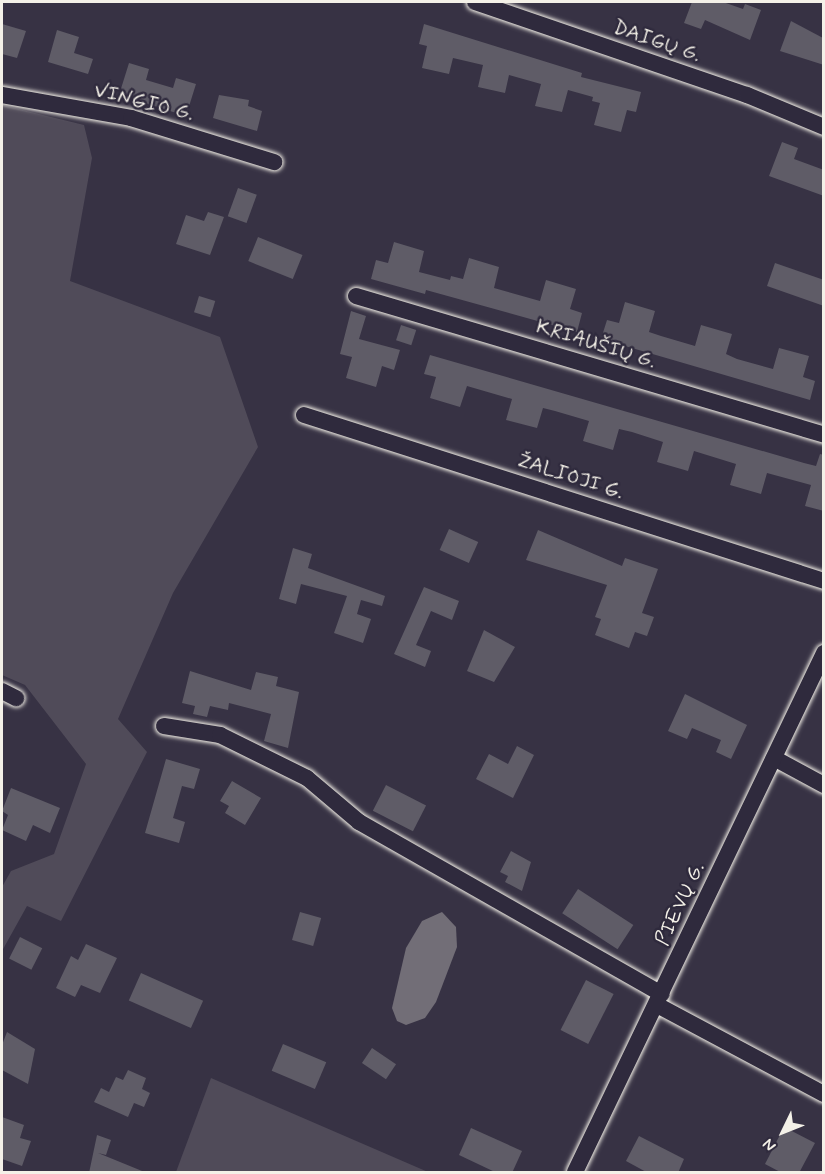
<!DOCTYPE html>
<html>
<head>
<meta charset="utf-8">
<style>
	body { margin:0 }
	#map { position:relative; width:825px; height:1174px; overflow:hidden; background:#373244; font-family:Mynerve,sans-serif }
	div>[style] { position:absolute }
	.green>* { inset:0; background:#504b59 }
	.water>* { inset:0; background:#726e77 }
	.building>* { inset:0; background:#5f5c67; transform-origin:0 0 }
	.roads { filter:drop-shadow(0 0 2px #f4f1e8) drop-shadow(0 0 2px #f4f1e8) }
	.minor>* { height:16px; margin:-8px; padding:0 8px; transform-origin:8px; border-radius:8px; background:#2f2a3d }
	span { translate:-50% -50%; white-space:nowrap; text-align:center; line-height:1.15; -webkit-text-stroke:5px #2f2a3d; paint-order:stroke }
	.street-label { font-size:21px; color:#f4f1e8 }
	.frame { position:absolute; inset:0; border:3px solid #f4f1e8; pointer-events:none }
	.north { position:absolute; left:753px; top:1102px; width:60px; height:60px; -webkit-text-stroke:4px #2f2a3d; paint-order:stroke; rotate:227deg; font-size:16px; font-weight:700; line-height:24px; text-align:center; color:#f4f1e8 }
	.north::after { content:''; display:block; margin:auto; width:21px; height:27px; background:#f4f1e8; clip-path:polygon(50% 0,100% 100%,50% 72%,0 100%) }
</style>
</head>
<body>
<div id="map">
	<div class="green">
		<i style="clip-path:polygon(2px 105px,84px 125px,92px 158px,70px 281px,220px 337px,258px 447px,173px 593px,118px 719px,147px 752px,61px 921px,27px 906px,2px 951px,2px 887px,11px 871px,54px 854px,86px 764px,25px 685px,2px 675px)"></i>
		<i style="clip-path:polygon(211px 1078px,428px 1172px,176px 1172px)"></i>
	</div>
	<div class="water">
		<i style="clip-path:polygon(442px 912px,456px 927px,457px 947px,436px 1002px,425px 1018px,406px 1025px,397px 1021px,392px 1008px,406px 948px,422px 921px)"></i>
	</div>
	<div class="building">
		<i style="clip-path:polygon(692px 2px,723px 2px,743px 9px,745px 4px,761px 10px,750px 40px,705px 20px,701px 29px,684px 23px)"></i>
		<i style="clip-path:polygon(791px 21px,823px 38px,824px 65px,780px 51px)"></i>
		<i style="clip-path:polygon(2px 24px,26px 31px,17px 58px,2px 54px)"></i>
		<i style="clip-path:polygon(424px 24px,582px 73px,581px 77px,641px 92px,636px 112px,627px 110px,621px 132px,594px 125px,600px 103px,592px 101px,593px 97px,568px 90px,562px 112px,535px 106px,541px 84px,509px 75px,505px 93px,478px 87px,483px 65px,453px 58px,449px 74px,422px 68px,427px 46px,419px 44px)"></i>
		<i style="clip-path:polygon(57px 30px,79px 37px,74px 53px,93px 59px,88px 74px,48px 62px)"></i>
		<i style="clip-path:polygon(129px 63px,149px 69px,146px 80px,173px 88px,176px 78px,196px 84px,186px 116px,119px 95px)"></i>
		<i style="clip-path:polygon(219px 95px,249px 100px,248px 106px,262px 111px,257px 131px,213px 118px)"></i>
		<i style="clip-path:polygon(782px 142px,798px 148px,794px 159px,824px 170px,824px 196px,769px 176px)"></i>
		<i style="left:238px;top:188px;width:20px;height:30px;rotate:20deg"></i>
		<i style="clip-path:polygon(208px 212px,224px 217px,210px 255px,176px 244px,186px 215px,204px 221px)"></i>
		<i style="left:258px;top:237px;width:48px;height:26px;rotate:22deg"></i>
		<i style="clip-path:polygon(394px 242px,424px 251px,419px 272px,450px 280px,451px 276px,463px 279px,469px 258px,499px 267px,494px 288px,540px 301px,546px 280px,576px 289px,570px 309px,582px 313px,577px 332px,426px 290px,425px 294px,371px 279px,376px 260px,388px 263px)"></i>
		<i style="clip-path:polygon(775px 263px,824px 280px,824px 306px,767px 286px)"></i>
		<i style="left:199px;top:296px;width:17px;height:17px;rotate:17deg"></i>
		<i style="clip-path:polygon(625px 302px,655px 311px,649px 332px,661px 336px,695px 346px,701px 325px,732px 334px,726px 354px,737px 359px,773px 369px,779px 348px,809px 356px,803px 377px,815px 381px,810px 400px,601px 339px,607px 320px,619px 323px)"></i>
		<i style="clip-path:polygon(351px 311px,366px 316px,359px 339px,400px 350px,394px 370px,382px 366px,376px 387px,346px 378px,352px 357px,340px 354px)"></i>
		<i style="left:401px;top:325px;width:16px;height:16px;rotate:18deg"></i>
		<i style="clip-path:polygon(430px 355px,804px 463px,816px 466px,820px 454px,824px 455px,824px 511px,805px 506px,811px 485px,767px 473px,761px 494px,730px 485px,736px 464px,694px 451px,688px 471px,657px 462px,663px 442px,632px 432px,619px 429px,613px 450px,583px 441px,589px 421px,555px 411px,543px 408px,537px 428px,506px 420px,512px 399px,467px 386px,460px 407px,430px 398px,436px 377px,424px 374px)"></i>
		<i style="left:449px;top:529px;width:32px;height:23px;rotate:24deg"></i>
		<i style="clip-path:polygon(538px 530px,622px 566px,625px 558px,658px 569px,642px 613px,654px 617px,647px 636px,635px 632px,629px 648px,595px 635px,601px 619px,595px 617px,607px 585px,526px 560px)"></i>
		<i style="clip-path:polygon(293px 548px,312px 554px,308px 568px,385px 596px,382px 606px,361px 600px,357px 614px,371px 619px,363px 643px,334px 633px,347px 596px,301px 584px,296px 604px,279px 599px)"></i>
		<i style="clip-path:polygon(424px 587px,459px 601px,452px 620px,431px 611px,416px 645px,431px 651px,425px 667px,394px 654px)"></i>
		<i style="clip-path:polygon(484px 630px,515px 647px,494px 682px,467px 671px)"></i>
		<i style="clip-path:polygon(190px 671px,251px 690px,256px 672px,278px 677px,276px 686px,299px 692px,288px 748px,264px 741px,271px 714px,229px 703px,228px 710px,210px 706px,207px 717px,193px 714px,195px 706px,182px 703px)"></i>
		<i style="clip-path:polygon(685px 694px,747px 725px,731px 759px,716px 752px,721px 740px,692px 728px,687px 739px,668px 731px)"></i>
		<i style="clip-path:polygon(517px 746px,534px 755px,513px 798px,476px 779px,489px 754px,508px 764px)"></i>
		<i style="clip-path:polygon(166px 759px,200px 769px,194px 789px,182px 786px,173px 818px,185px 822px,179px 843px,145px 833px)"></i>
		<i style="clip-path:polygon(232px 781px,261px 798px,245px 825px,225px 813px,229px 806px,220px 801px)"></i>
		<i style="left:386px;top:785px;width:45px;height:29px;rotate:27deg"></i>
		<i style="clip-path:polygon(11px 788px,60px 808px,50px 833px,33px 825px,26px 841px,2px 830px,8px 815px,2px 811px)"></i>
		<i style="clip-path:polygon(511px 851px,531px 862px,522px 891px,505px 882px,508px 876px,500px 872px)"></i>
		<i style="left:578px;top:889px;width:66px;height:29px;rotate:33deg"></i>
		<i style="left:300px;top:912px;width:22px;height:29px;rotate:16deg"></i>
		<i style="left:20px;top:937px;width:25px;height:24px;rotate:27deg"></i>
		<i style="clip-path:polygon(86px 944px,117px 958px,100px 993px,81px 985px,75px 997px,56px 988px,71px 956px,78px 960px)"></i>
		<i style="left:141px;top:973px;width:68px;height:30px;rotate:24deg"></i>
		<i style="left:586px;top:980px;width:31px;height:56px;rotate:27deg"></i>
		<i style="clip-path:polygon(7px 1032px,35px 1049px,28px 1084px,2px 1070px,2px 1045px)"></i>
		<i style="left:283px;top:1044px;width:47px;height:29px;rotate:23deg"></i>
		<i style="left:372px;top:1048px;width:29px;height:18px;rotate:34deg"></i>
		<i style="clip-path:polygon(128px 1070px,146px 1078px,142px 1089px,150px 1093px,144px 1107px,134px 1103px,128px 1117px,94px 1102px,101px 1088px,109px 1092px,116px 1077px,123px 1080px)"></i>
		<i style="clip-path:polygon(2px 1117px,24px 1125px,20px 1138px,31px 1141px,22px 1166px,2px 1159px)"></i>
		<i style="clip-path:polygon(784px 1127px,815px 1143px,799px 1173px,782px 1173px,765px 1164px)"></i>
		<i style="clip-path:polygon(471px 1128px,522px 1151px,512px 1173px,497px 1173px,459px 1155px)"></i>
		<i style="clip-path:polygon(97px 1135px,111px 1140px,106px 1155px,98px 1153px,147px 1173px,89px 1173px)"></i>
		<i style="clip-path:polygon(639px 1136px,684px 1159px,678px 1173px,648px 1173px,626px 1161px)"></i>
	</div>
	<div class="roads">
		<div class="minor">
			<i style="left:475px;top:2px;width:287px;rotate:18.9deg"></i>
			<i style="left:747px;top:95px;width:83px;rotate:22.6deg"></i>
			<i style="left:2px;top:95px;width:131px;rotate:10.1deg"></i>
			<i style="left:131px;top:118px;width:150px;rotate:17.1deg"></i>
			<i style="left:356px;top:296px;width:488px;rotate:16.5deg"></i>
			<i style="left:304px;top:415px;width:546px;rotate:17.7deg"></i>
			<i style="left:2px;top:691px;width:16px;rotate:27deg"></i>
			<i style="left:164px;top:726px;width:57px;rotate:9.1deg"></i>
			<i style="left:220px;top:735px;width:97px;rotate:26.3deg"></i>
			<i style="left:307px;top:778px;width:68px;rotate:40.2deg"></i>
			<i style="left:359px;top:822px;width:348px;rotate:29.6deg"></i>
			<i style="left:774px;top:758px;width:57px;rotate:28.4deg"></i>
			<i style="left:657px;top:1005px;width:189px;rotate:28.1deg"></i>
			<i style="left:575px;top:1172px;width:576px;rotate:-64.37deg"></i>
		</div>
	</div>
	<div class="street-label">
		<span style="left:657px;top:41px;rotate:19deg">DAIGŲ G.</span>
		<span style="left:144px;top:102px;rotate:14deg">VINGIO G.</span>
		<span style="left:596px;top:344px;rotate:17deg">KRIAUŠIŲ G.</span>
		<span style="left:571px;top:476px;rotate:18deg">ŽALIOJI G.</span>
		<span style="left:680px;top:904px;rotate:-65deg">PIEVŲ G.</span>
	</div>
	<div class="frame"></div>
	<div class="north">N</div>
</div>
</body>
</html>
